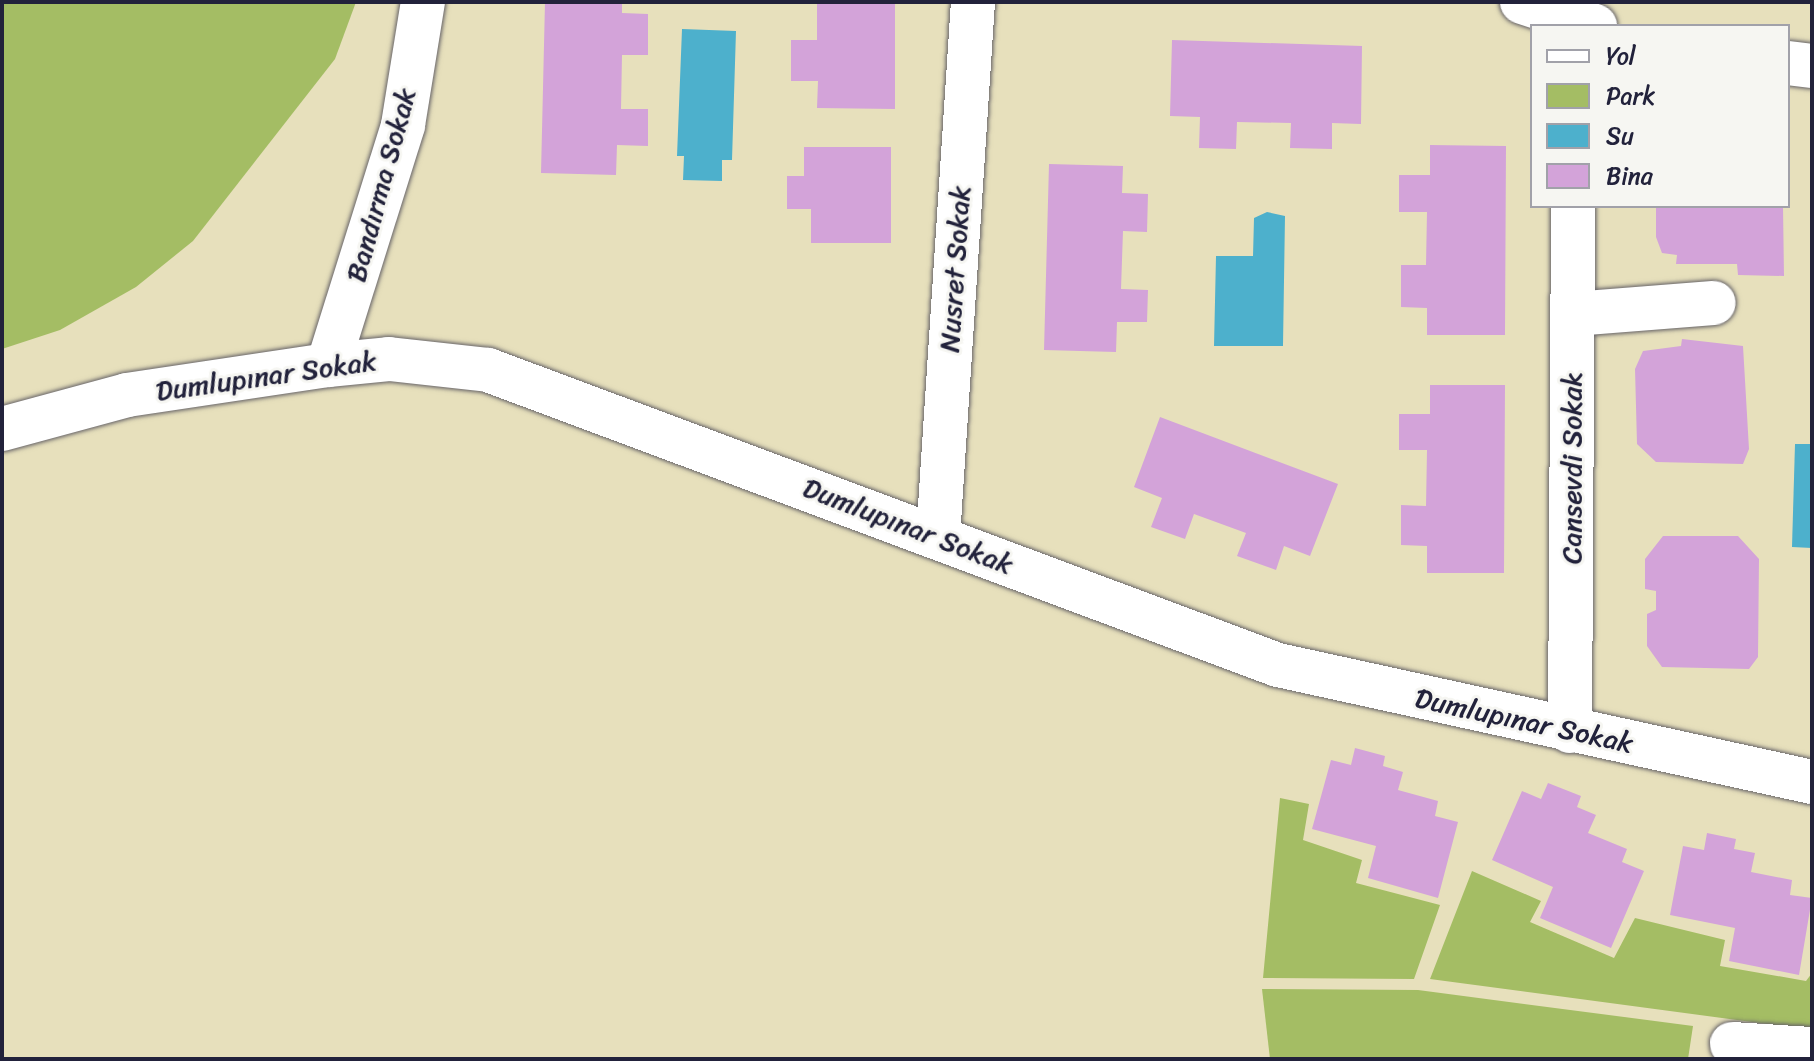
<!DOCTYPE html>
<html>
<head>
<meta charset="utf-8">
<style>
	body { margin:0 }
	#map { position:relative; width:1814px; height:1061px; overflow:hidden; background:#e7e0bc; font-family:Sriracha,sans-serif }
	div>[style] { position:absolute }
	.green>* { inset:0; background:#a4bd64 }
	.water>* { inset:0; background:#4db0cc }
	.building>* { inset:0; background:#d3a3d9 }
	.roads { filter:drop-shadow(0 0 2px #676468) drop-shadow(0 0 2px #676468) }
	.minor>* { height:44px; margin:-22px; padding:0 22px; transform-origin:22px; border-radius:22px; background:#fff }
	span { translate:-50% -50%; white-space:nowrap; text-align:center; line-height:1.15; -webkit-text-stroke:6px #f6f6f2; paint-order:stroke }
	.street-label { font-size:28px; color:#22223b }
	.frame { position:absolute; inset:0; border:4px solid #22223b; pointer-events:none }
	.legend { position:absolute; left:1530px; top:24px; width:260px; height:184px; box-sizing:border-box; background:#f6f6f2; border:2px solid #a1a1a9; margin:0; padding:10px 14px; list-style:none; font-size:24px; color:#22223b }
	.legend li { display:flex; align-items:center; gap:16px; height:40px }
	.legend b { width:40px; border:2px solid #a1a1a9 }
</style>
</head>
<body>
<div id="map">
	<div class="green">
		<i style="clip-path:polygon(2px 2px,356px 2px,335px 59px,193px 241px,136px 287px,60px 330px,2px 349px)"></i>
		<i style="clip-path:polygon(1280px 798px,1309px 804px,1303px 840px,1362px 860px,1356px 883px,1440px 905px,1414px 979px,1263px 978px)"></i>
		<i style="clip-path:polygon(1472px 871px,1541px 901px,1530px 922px,1614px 958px,1635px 918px,1725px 940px,1720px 966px,1806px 981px,1812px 973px,1812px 1030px,1430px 979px)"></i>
		<i style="clip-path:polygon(1262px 989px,1418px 990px,1693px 1026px,1688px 1059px,1270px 1059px)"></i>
	</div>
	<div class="water">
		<i style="clip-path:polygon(682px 29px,736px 31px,732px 160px,722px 160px,722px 181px,683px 180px,684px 156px,677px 156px)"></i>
		<i style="clip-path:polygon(1267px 212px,1285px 216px,1283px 346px,1214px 346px,1216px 256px,1253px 256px,1254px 218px)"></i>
		<i style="clip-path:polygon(1795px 444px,1812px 444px,1812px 548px,1792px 547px)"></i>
	</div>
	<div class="building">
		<i style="clip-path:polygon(545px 2px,622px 2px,622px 13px,648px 14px,648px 55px,622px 55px,621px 109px,648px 109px,648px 146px,617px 145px,616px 175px,541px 173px)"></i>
		<i style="clip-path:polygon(817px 2px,895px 2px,895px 109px,817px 108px,818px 81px,791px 81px,791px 40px,817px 40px)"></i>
		<i style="clip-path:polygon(1172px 40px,1362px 46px,1361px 124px,1332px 123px,1332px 149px,1290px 148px,1291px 123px,1237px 122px,1236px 149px,1199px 148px,1200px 117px,1170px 116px)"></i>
		<i style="clip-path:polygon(1430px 145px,1506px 146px,1505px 335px,1427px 335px,1427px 308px,1401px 307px,1401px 265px,1426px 265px,1427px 212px,1399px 212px,1399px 175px,1430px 175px)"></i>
		<i style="clip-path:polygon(804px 147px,891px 147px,891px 243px,811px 243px,811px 209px,787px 209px,787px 176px,804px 176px)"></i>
		<i style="clip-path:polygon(1049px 164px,1123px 166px,1122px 193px,1148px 194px,1147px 232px,1123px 231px,1121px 289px,1148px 290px,1147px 322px,1117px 322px,1116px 352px,1044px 350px)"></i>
		<i style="clip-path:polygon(1656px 206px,1783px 206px,1784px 276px,1738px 275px,1737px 264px,1676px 264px,1677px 255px,1662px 253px,1656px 237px)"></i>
		<i style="clip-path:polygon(1682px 339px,1743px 346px,1749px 449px,1743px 464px,1656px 462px,1637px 444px,1635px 369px,1643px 351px,1681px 346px)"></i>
		<i style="clip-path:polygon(1430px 385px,1505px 385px,1504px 573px,1427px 573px,1427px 546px,1401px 545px,1401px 505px,1426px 506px,1427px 450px,1399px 450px,1399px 414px,1430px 414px)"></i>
		<i style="clip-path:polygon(1160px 417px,1338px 484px,1310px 556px,1284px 546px,1276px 570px,1237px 556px,1246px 533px,1194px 514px,1185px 539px,1151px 527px,1162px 498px,1134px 487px)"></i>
		<i style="clip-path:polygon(1663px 536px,1738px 536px,1759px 559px,1758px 657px,1749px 669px,1662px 667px,1647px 646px,1647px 614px,1656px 610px,1656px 591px,1645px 589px,1645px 559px)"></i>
		<i style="clip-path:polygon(1355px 748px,1385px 756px,1383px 766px,1403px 772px,1398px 790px,1438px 801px,1435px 816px,1458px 822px,1438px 898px,1368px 878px,1376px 846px,1312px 829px,1331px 760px,1351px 765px)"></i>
		<i style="clip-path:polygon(1548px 783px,1581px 796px,1577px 807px,1596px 815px,1588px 833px,1627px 849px,1622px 862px,1644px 871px,1611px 948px,1540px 918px,1553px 887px,1492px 860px,1522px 791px,1541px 799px)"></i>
		<i style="clip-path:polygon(1707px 833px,1736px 839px,1734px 849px,1755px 853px,1751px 872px,1792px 880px,1790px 895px,1812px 898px,1799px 975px,1729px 961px,1735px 928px,1670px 915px,1683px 846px,1704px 850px)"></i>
	</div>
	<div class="roads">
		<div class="minor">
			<i style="left:1522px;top:2px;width:77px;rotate:18.2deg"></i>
			<i style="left:1788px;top:63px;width:24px;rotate:7deg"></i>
			<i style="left:1573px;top:314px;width:141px;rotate:-4.5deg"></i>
			<i style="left:328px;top:365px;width:251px;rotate:-72.6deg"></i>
			<i style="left:403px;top:125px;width:125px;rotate:-80.8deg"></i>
			<i style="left:2px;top:429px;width:130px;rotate:-15.2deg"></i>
			<i style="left:127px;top:395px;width:203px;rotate:-8.5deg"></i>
			<i style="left:328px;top:365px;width:61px;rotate:-5.6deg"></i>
			<i style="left:389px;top:359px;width:100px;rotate:6.3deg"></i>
			<i style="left:488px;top:370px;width:843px;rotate:20.48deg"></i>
			<i style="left:1278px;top:665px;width:547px;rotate:12.36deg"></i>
			<i style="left:938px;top:537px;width:536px;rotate:-86.26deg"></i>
			<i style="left:1570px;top:731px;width:525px;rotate:-89.67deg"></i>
			<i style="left:1732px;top:1044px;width:80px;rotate:3.6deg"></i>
		</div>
	</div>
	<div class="street-label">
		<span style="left:381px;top:185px;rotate:-75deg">Bandırma Sokak</span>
		<span style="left:955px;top:269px;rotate:-86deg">Nusret Sokak</span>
		<span style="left:266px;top:376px;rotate:-8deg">Dumlupınar Sokak</span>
		<span style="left:1572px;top:468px;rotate:-90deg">Cansevdi Sokak</span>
		<span style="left:908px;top:526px;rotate:21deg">Dumlupınar Sokak</span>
		<span style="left:1524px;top:721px;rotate:12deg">Dumlupınar Sokak</span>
	</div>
	<div class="frame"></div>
	<ul class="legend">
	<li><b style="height:10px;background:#fff"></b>Yol</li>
	<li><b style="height:22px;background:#a4bd64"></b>Park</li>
	<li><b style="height:22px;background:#4db0cc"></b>Su</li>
	<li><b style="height:22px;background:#d3a3d9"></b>Bina</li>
	</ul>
</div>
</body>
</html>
